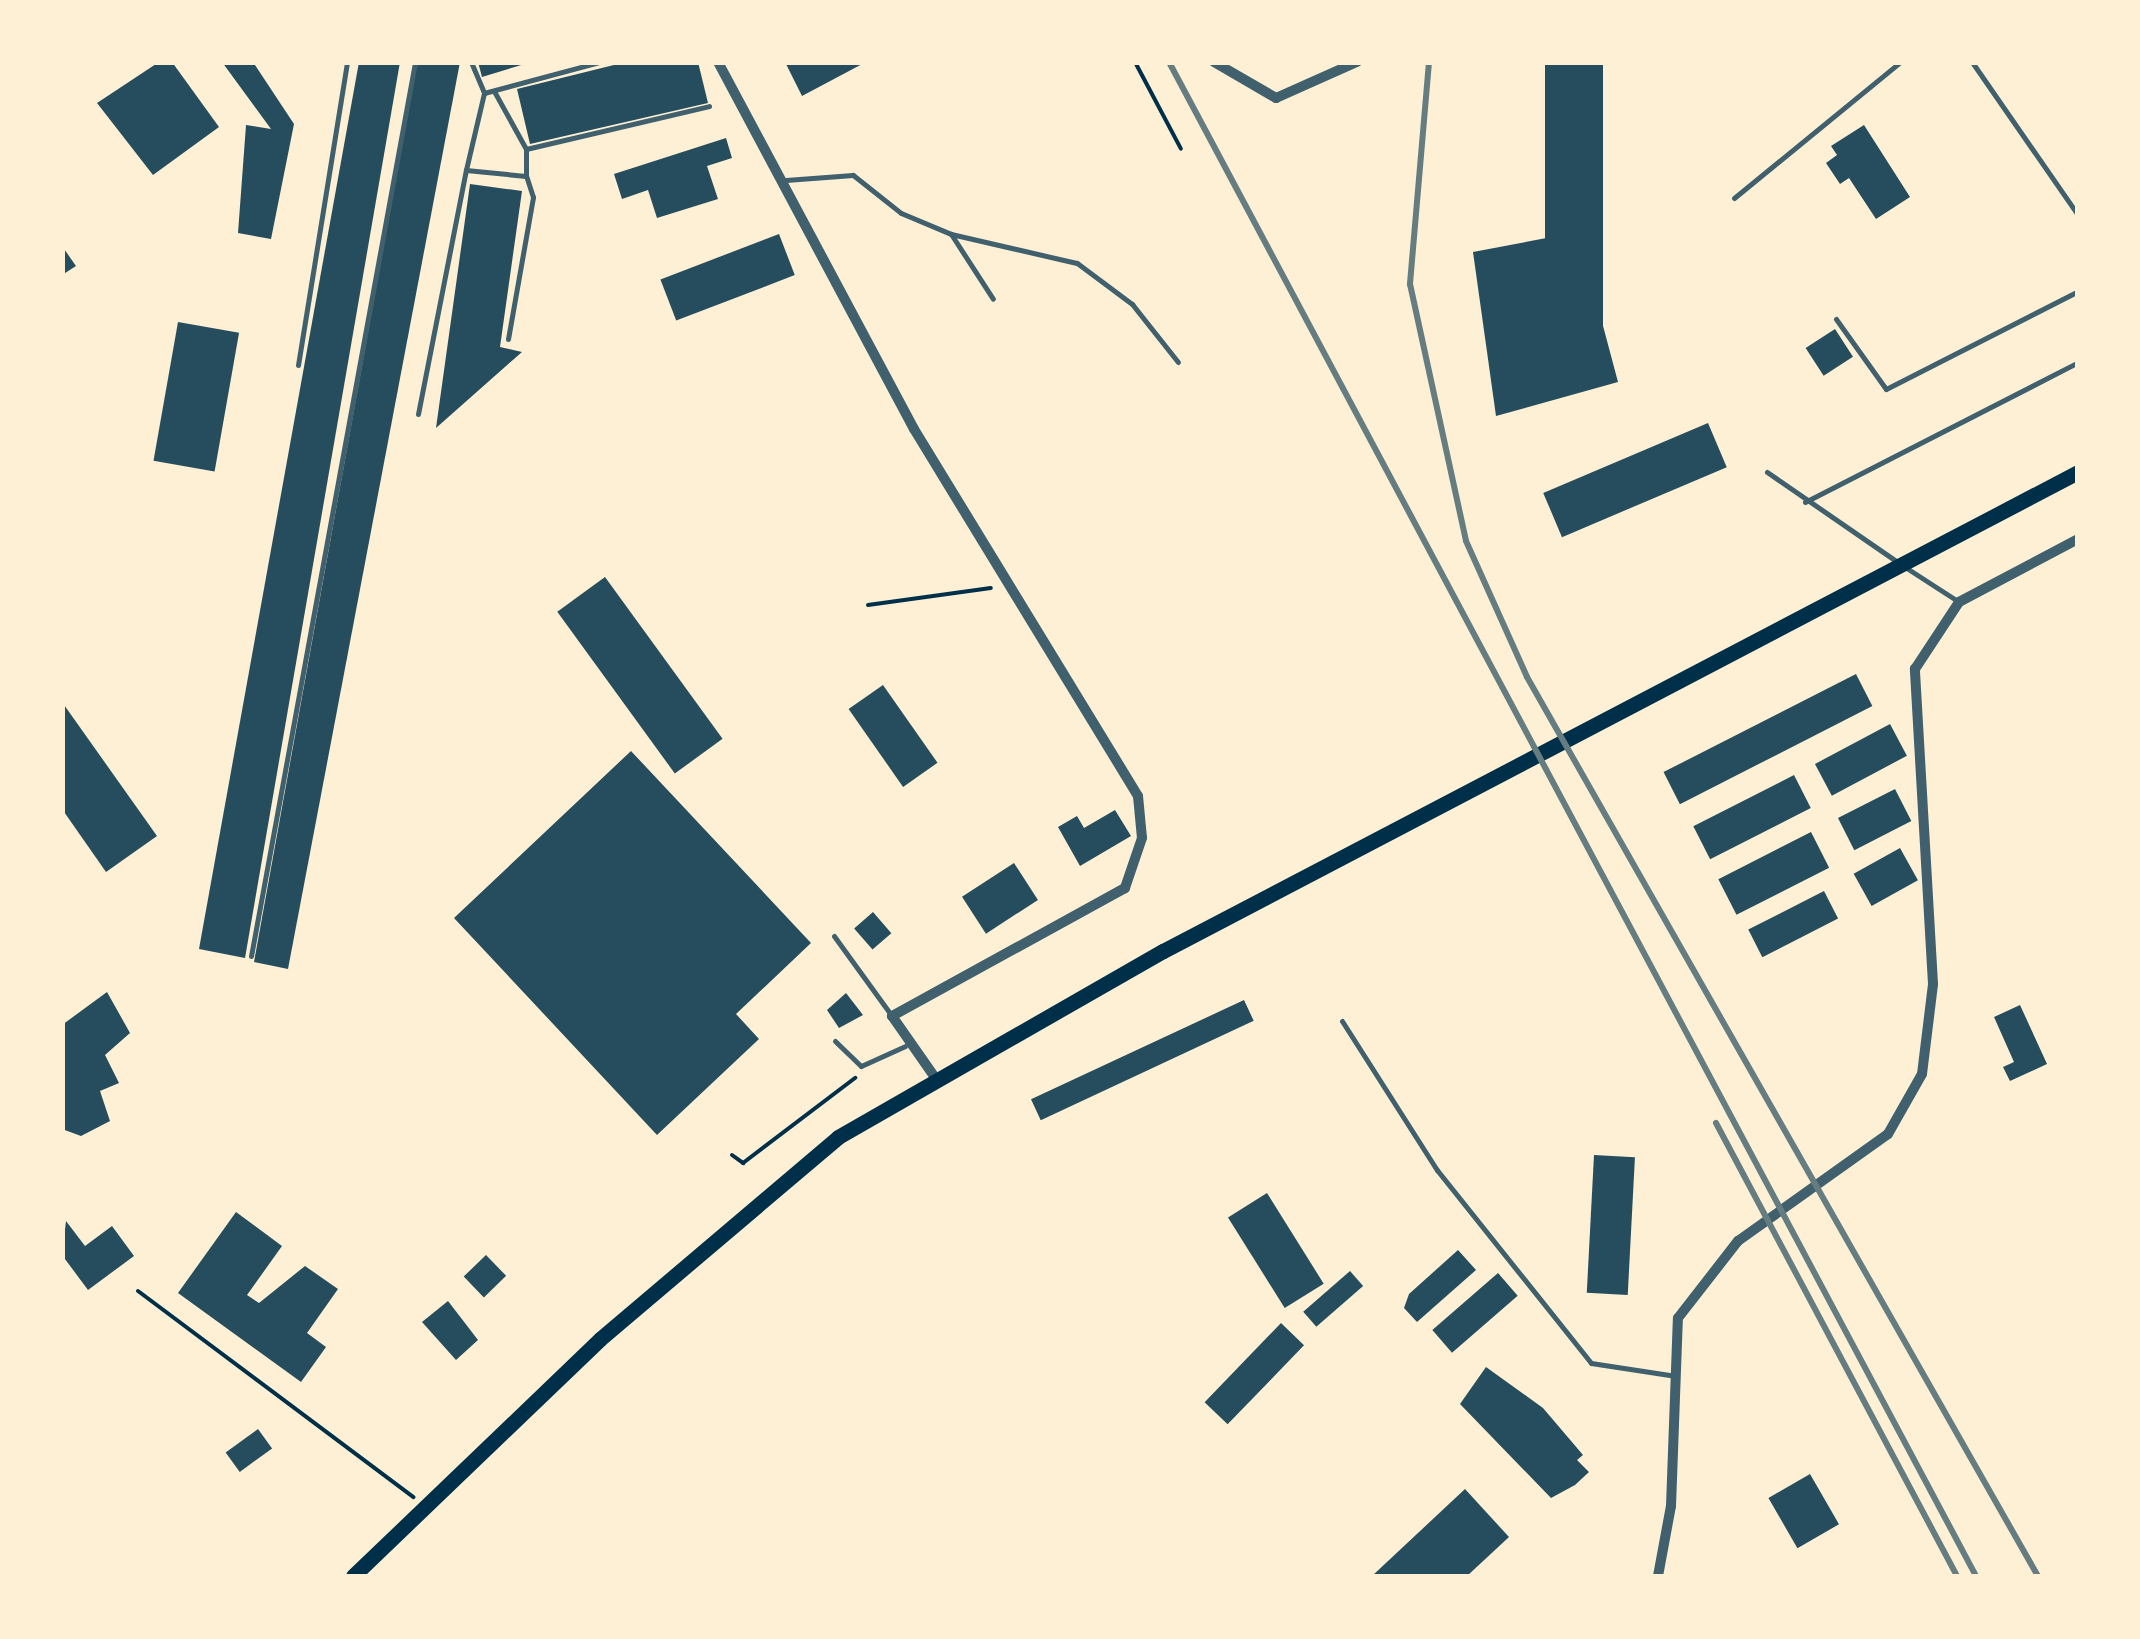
<!DOCTYPE html>
<html>
<head>
<meta charset="utf-8">
<style>
	body { margin:0 }
	#map { position:relative; width:2140px; height:1639px; overflow:hidden; background:#fdf0d5; font-family:Georgia,serif }
	div>[style] { position:absolute }
	.building>* { inset:0; background:#264d5e; transform-origin:0 0 }
	.path>* { height:4px; margin:-2px; padding:0 2px; transform-origin:2px; border-radius:2px; background:#003049 }
	.service>* { height:5px; margin:-2.5px; padding:0 2.5px; transform-origin:2.5px; border-radius:2.5px; background:#3f606c }
	.minor>* { height:10px; margin:-5px; padding:0 5px; transform-origin:5px; border-radius:5px; background:#3f606c }
	.primary>* { height:15px; margin:-7.5px; padding:0 7.5px; transform-origin:7.5px; border-radius:7.5px; background:#003049 }
	.rail>* { height:6px; margin:-3px; padding:0 3px; transform-origin:3px; border-radius:3px; background:#657d81 }
	span { translate:-50% -50%; white-space:nowrap; text-align:center; line-height:1.15; -webkit-text-stroke:9px #fdf0d5; paint-order:stroke }
	.frame { position:absolute; inset:0; border:65px solid #fdf0d5; pointer-events:none }
</style>
</head>
<body>
<div id="map">
	<div class="building">
		<i style="clip-path:polygon(159px 62px,172px 62px,219px 127px,153px 175px,97px 103px)"></i>
		<i style="clip-path:polygon(222px 62px,253px 62px,294px 124px,271px 239px,238px 233px,246px 125px,271px 129px)"></i>
		<i style="clip-path:polygon(359px 62px,400px 62px,245px 958px,199px 949px)"></i>
		<i style="clip-path:polygon(417px 62px,460px 62px,288px 969px,254px 962px)"></i>
		<i style="clip-path:polygon(478px 62px,528px 62px,528px 63px,482px 77px)"></i>
		<i style="clip-path:polygon(626px 62px,698px 62px,708px 103px,530px 144px,517px 89px)"></i>
		<i style="clip-path:polygon(785px 62px,866px 62px,802px 96px)"></i>
		<i style="left:1545px;top:62px;width:58px;height:318px"></i>
		<i style="clip-path:polygon(1864px 125px,1910px 197px,1876px 219px,1849px 178px,1840px 184px,1826px 163px,1837px 155px,1831px 146px)"></i>
		<i style="clip-path:polygon(726px 138px,732px 158px,707px 166px,718px 199px,657px 218px,648px 190px,622px 199px,614px 174px)"></i>
		<i style="clip-path:polygon(470px 184px,522px 191px,500px 347px,522px 352px,436px 428px)"></i>
		<i style="clip-path:polygon(1578px 232px,1618px 382px,1496px 416px,1473px 252px)"></i>
		<i style="left:779px;top:234px;width:44px;height:127px;rotate:69deg"></i>
		<i style="clip-path:polygon(62px 246px,76px 266px,62px 275px)"></i>
		<i style="left:178px;top:322px;width:62px;height:141px;rotate:10deg"></i>
		<i style="left:1835px;top:329px;width:33px;height:35px;rotate:57deg"></i>
		<i style="left:1708px;top:423px;width:48px;height:179px;rotate:67deg"></i>
		<i style="left:605px;top:577px;width:200px;height:59px;rotate:54deg"></i>
		<i style="left:1856px;top:674px;width:36px;height:216px;rotate:63deg"></i>
		<i style="left:883px;top:685px;width:95px;height:42px;rotate:55deg"></i>
		<i style="clip-path:polygon(62px 702px,157px 836px,106px 872px,62px 809px)"></i>
		<i style="left:1890px;top:724px;width:36px;height:85px;rotate:62deg"></i>
		<i style="clip-path:polygon(631px 751px,811px 943px,736px 1014px,759px 1039px,657px 1135px,454px 918px)"></i>
		<i style="left:1794px;top:775px;width:37px;height:113px;rotate:63deg"></i>
		<i style="left:1895px;top:789px;width:36px;height:64px;rotate:63deg"></i>
		<i style="clip-path:polygon(1115px 810px,1131px 836px,1080px 866px,1058px 827px,1077px 816px,1084px 828px)"></i>
		<i style="left:1811px;top:832px;width:40px;height:104px;rotate:63deg"></i>
		<i style="left:1900px;top:848px;width:37px;height:53px;rotate:61deg"></i>
		<i style="left:1014px;top:863px;width:44px;height:62px;rotate:57deg"></i>
		<i style="left:1824px;top:891px;width:31px;height:85px;rotate:63deg"></i>
		<i style="left:873px;top:912px;width:28px;height:25px;rotate:49deg"></i>
		<i style="clip-path:polygon(107px 992px,130px 1033px,105px 1055px,119px 1083px,100px 1091px,110px 1121px,81px 1136px,62px 1129px,62px 1025px)"></i>
		<i style="clip-path:polygon(846px 993px,863px 1015px,839px 1028px,827px 1010px)"></i>
		<i style="left:1244px;top:1000px;width:23px;height:235px;rotate:65deg"></i>
		<i style="clip-path:polygon(2020px 1005px,2047px 1064px,2010px 1081px,2003px 1067px,2014px 1062px,1994px 1017px)"></i>
		<i style="left:1594px;top:1155px;width:41px;height:138px;rotate:3deg"></i>
		<i style="left:1267px;top:1193px;width:107px;height:46px;rotate:58deg"></i>
		<i style="clip-path:polygon(236px 1212px,282px 1246px,247px 1295px,259px 1303px,305px 1266px,338px 1289px,307px 1333px,326px 1347px,301px 1382px,178px 1293px)"></i>
		<i style="clip-path:polygon(66px 1221px,85px 1246px,112px 1226px,134px 1256px,88px 1290px,62px 1255px)"></i>
		<i style="clip-path:polygon(1458px 1250px,1476px 1270px,1417px 1322px,1404px 1308px,1409px 1294px)"></i>
		<i style="left:486px;top:1255px;width:29px;height:31px;rotate:46deg"></i>
		<i style="left:1350px;top:1271px;width:20px;height:62px;rotate:49deg"></i>
		<i style="left:1498px;top:1273px;width:30px;height:87px;rotate:49deg"></i>
		<i style="clip-path:polygon(448px 1301px,478px 1340px,456px 1360px,422px 1322px)"></i>
		<i style="left:1281px;top:1323px;width:32px;height:110px;rotate:44deg"></i>
		<i style="clip-path:polygon(1486px 1367px,1543px 1408px,1583px 1455px,1577px 1460px,1589px 1472px,1575px 1485px,1551px 1498px,1460px 1404px)"></i>
		<i style="left:258px;top:1429px;width:24px;height:40px;rotate:54deg"></i>
		<i style="left:1810px;top:1474px;width:58px;height:48px;rotate:60deg"></i>
		<i style="clip-path:polygon(1465px 1489px,1509px 1537px,1467px 1576px,1372px 1576px)"></i>
	</div>
	<div class="path">
		<i style="left:1135px;top:62px;width:98px;rotate:62.1deg"></i>
		<i style="left:868px;top:605px;width:124px;rotate:-7.9deg"></i>
		<i style="left:732px;top:1155px;width:14px;rotate:36deg"></i>
		<i style="left:743px;top:1163px;width:141px;rotate:-37.2deg"></i>
		<i style="left:138px;top:1291px;width:344px;rotate:36.8deg"></i>
	</div>
	<div class="service">
		<i style="left:471px;top:62px;width:34px;rotate:67deg"></i>
		<i style="left:484px;top:93px;width:120px;rotate:-15deg"></i>
		<i style="left:1972px;top:62px;width:186px;rotate:55.3deg"></i>
		<i style="left:484px;top:93px;width:79px;rotate:103.2deg"></i>
		<i style="left:466px;top:170px;width:60px;rotate:5.7deg"></i>
		<i style="left:526px;top:176px;width:27px;rotate:-90deg"></i>
		<i style="left:526px;top:149px;width:66px;rotate:-118.9deg"></i>
		<i style="left:526px;top:149px;width:188px;rotate:-13.2deg"></i>
		<i style="left:786px;top:180px;width:67px;rotate:-4.3deg"></i>
		<i style="left:853px;top:175px;width:61px;rotate:38.4deg"></i>
		<i style="left:901px;top:213px;width:54px;rotate:22.8deg"></i>
		<i style="left:951px;top:234px;width:77px;rotate:57.1deg"></i>
		<i style="left:1734px;top:198px;width:215px;rotate:-39.3deg"></i>
		<i style="left:951px;top:234px;width:129px;rotate:13deg"></i>
		<i style="left:1077px;top:263px;width:69px;rotate:36.7deg"></i>
		<i style="left:1132px;top:304px;width:74px;rotate:51.6deg"></i>
		<i style="left:1836px;top:319px;width:86px;rotate:54.5deg"></i>
		<i style="left:1886px;top:389px;width:216px;rotate:-27deg"></i>
		<i style="left:508px;top:339px;width:144px;rotate:-80deg"></i>
		<i style="left:533px;top:197px;width:22px;rotate:-108deg"></i>
		<i style="left:298px;top:365px;width:307px;rotate:-80.8deg"></i>
		<i style="left:418px;top:414px;width:249px;rotate:-78.9deg"></i>
		<i style="left:1767px;top:472px;width:157px;rotate:34.6deg"></i>
		<i style="left:1805px;top:502px;width:307px;rotate:-27.1deg"></i>
		<i style="left:1905px;top:567px;width:64px;rotate:32.9deg"></i>
		<i style="left:834px;top:936px;width:99px;rotate:54.1deg"></i>
		<i style="left:251px;top:956px;width:909px;rotate:-79.6deg"></i>
		<i style="left:1342px;top:1021px;width:177px;rotate:57.5deg"></i>
		<i style="left:1437px;top:1170px;width:247px;rotate:51.4deg"></i>
		<i style="left:1591px;top:1363px;width:86px;rotate:8.7deg"></i>
		<i style="left:835px;top:1041px;width:36px;rotate:44deg"></i>
		<i style="left:861px;top:1066px;width:48px;rotate:-24.4deg"></i>
	</div>
	<div class="minor">
		<i style="left:718px;top:62px;width:416px;rotate:61.9deg"></i>
		<i style="left:914px;top:429px;width:430px;rotate:58.6deg"></i>
		<i style="left:1138px;top:796px;width:42px;rotate:84.6deg"></i>
		<i style="left:1142px;top:838px;width:53px;rotate:108.8deg"></i>
		<i style="left:1125px;top:888px;width:266px;rotate:151.2deg"></i>
		<i style="left:892px;top:1016px;width:73px;rotate:55deg"></i>
		<i style="left:1214px;top:62px;width:72px;rotate:30.1deg"></i>
		<i style="left:1276px;top:98px;width:89px;rotate:-24deg"></i>
		<i style="left:1658px;top:1576px;width:71px;rotate:-79.5deg"></i>
		<i style="left:1671px;top:1506px;width:188px;rotate:-87.9deg"></i>
		<i style="left:1678px;top:1318px;width:98px;rotate:-52.1deg"></i>
		<i style="left:1738px;top:1241px;width:184px;rotate:-35.5deg"></i>
		<i style="left:1888px;top:1134px;width:69px;rotate:-60.5deg"></i>
		<i style="left:1922px;top:1074px;width:91px;rotate:-83deg"></i>
		<i style="left:1933px;top:984px;width:316px;rotate:-93.3deg"></i>
		<i style="left:1915px;top:669px;width:80px;rotate:-56.7deg"></i>
		<i style="left:1959px;top:602px;width:135px;rotate:-27.9deg"></i>
	</div>
	<div class="primary">
		<i style="left:353px;top:1576px;width:342px;rotate:-43.8deg"></i>
		<i style="left:600px;top:1339px;width:312px;rotate:-40.3deg"></i>
		<i style="left:838px;top:1137px;width:374px;rotate:-29.8deg"></i>
		<i style="left:1163px;top:951px;width:1033px;rotate:-27.63deg"></i>
	</div>
	<div class="rail">
		<i style="left:1169px;top:62px;width:1716px;rotate:61.94deg"></i>
		<i style="left:1429px;top:62px;width:223px;rotate:94.9deg"></i>
		<i style="left:1410px;top:284px;width:263px;rotate:77.7deg"></i>
		<i style="left:1466px;top:541px;width:149px;rotate:65.8deg"></i>
		<i style="left:1527px;top:677px;width:1034px;rotate:60.39deg"></i>
		<i style="left:1716px;top:1123px;width:513px;rotate:61.99deg"></i>
	</div>
	<div class="frame"></div>
</div>
</body>
</html>
